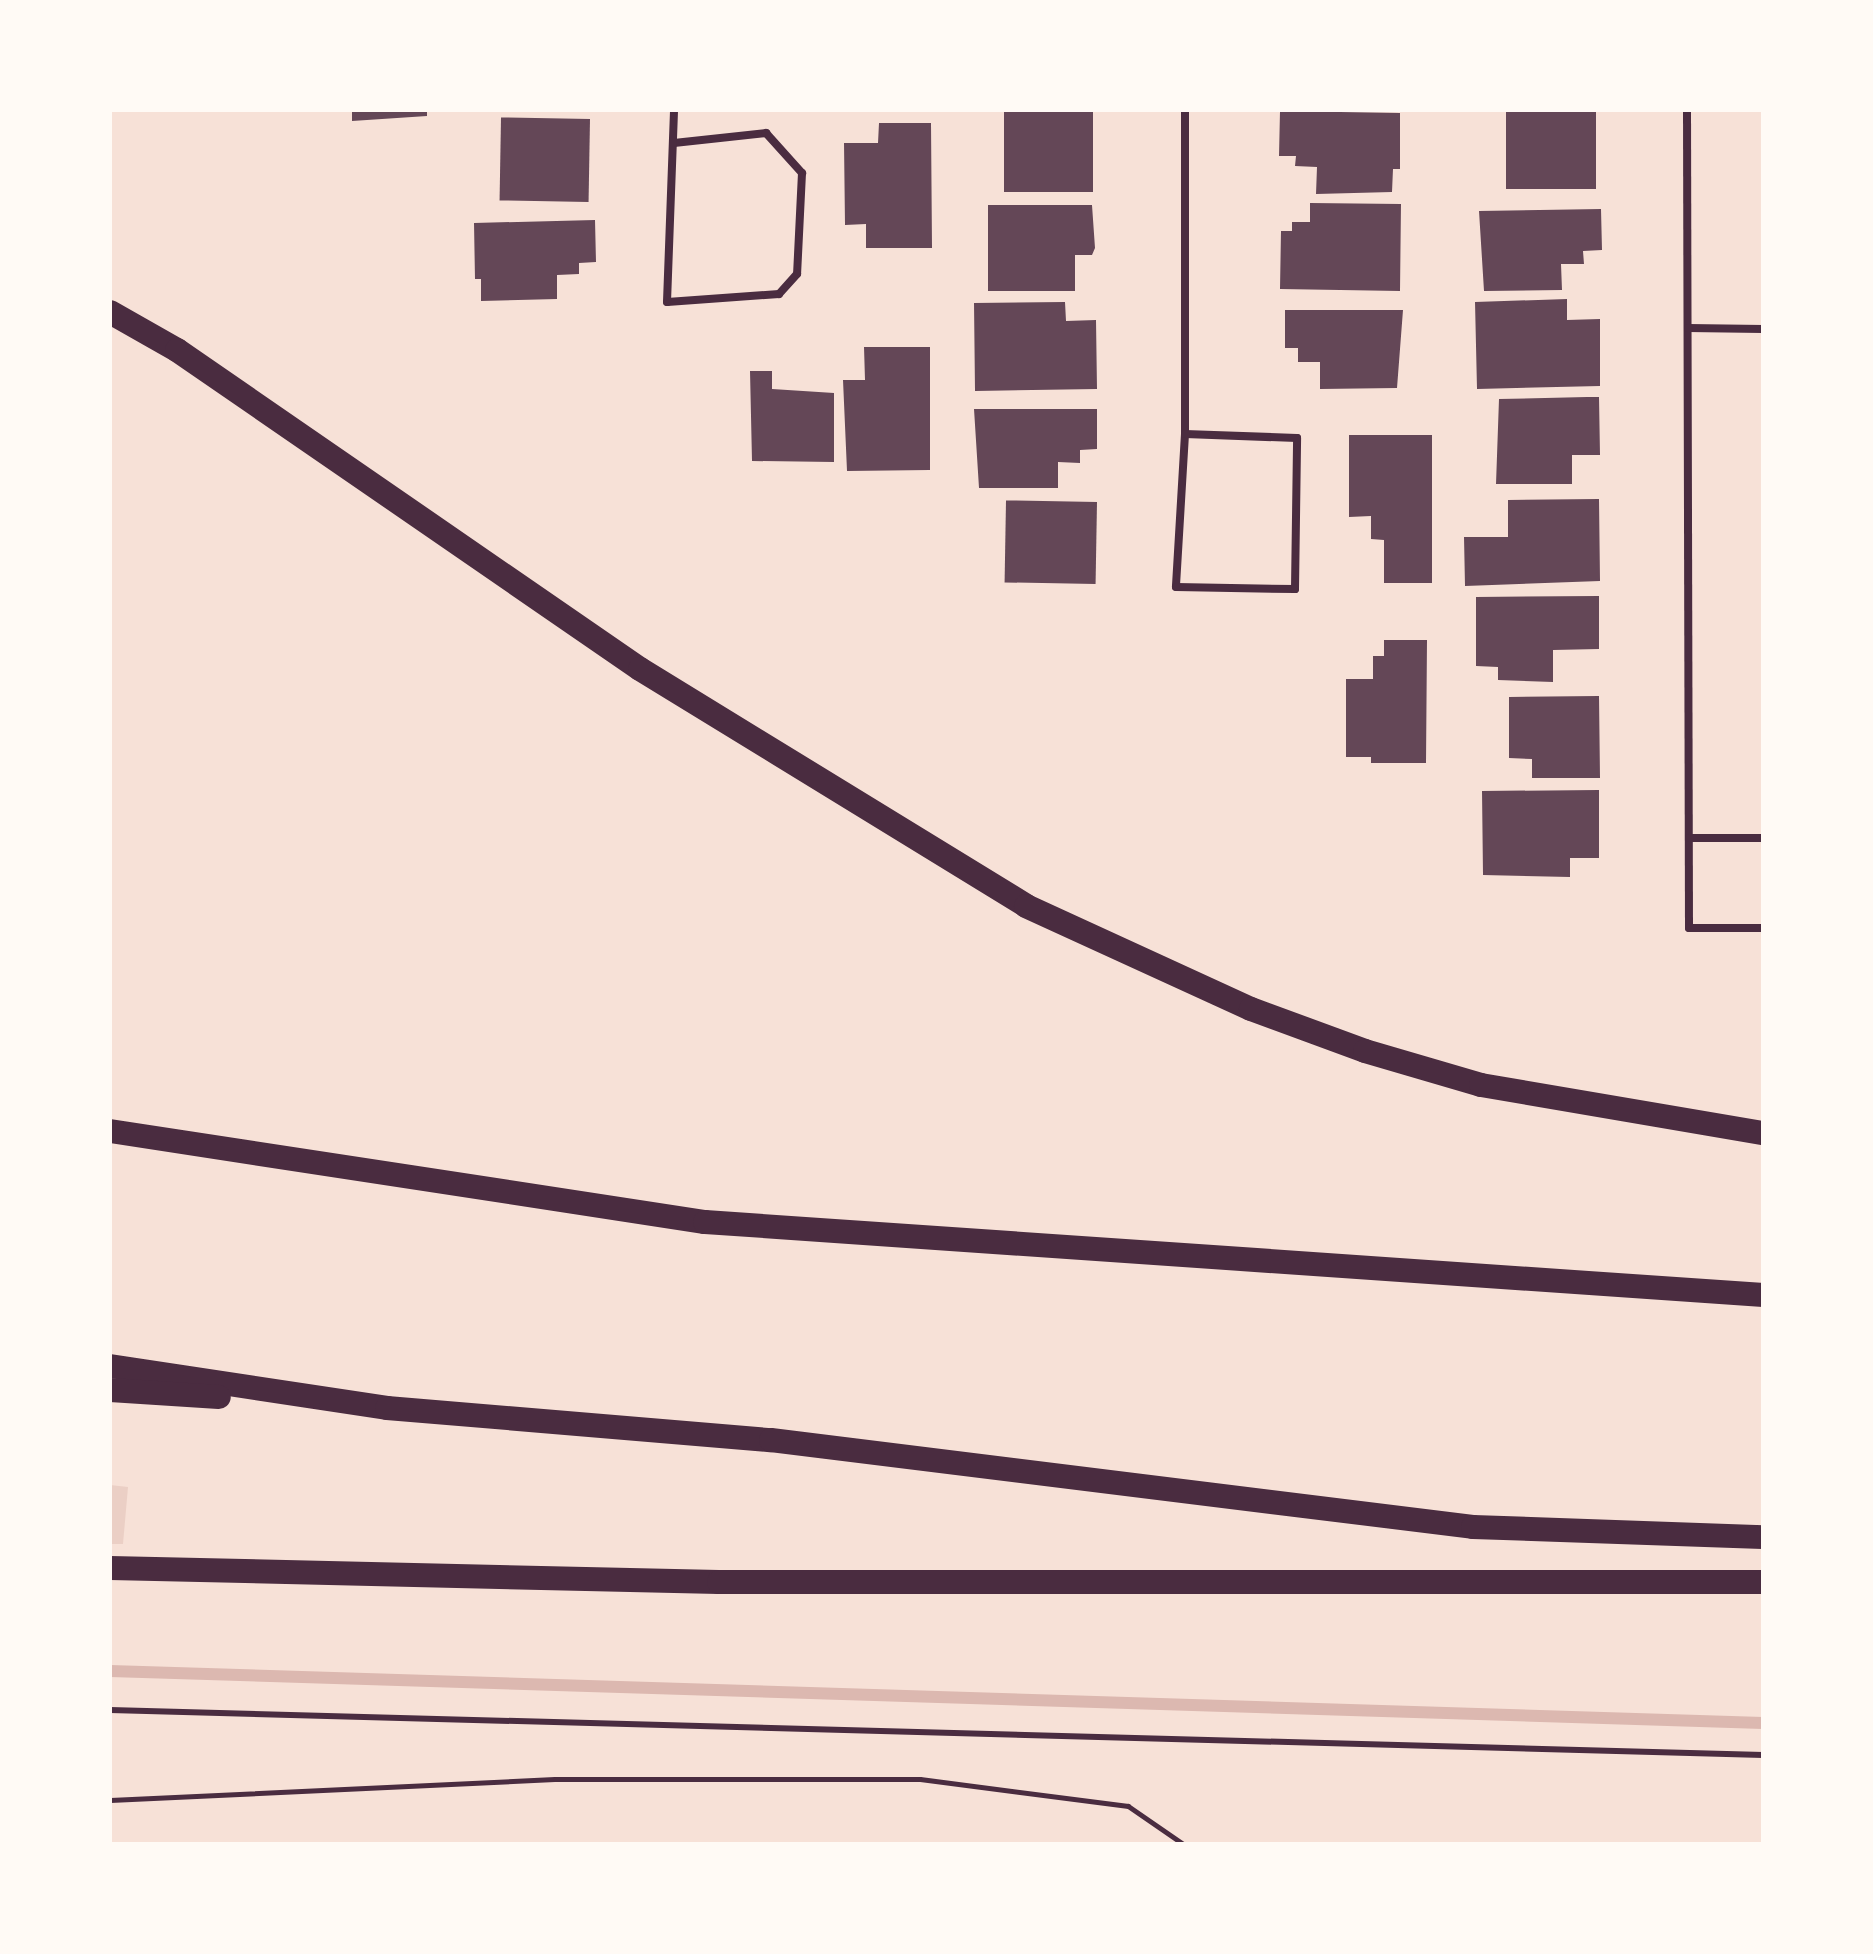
<!DOCTYPE html>
<html>
<head>
<meta charset="utf-8">
<style>
	body { margin:0 }
	#map { position:relative; width:1873px; height:1954px; overflow:hidden; background:#f7e1d7; font-family:Ubuntu,sans-serif }
	div>[style] { position:absolute }
	.green>* { inset:0; background:#ebcfc5 }
	.stream>* { height:12px; margin:-6px; padding:0 6px; transform-origin:6px; border-radius:6px; background:#dcb8b0 }
	.building>* { inset:0; background:#644757; transform-origin:0 0 }
	.path>* { height:5px; margin:-2.5px; padding:0 2.5px; transform-origin:2.5px; border-radius:2.5px; background:#4a2c40 }
	.service>* { height:6px; margin:-3px; padding:0 3px; transform-origin:3px; border-radius:3px; background:#4a2c40 }
	.minor>* { height:8px; margin:-4px; padding:0 4px; transform-origin:4px; border-radius:4px; background:#4a2c40 }
	.motorway>* { height:24px; margin:-12px; padding:0 12px; transform-origin:12px; border-radius:12px; background:#4a2c40 }
	span { translate:-50% -50%; white-space:nowrap; text-align:center; line-height:1.15; -webkit-text-stroke:8px #fffaf5; paint-order:stroke }
	.frame { position:absolute; inset:0; border:112px solid #fffaf5; pointer-events:none }
</style>
</head>
<body>
<div id="map">
	<div class="green">
		<i style="clip-path:polygon(110px 1485px,128px 1487px,123px 1544px,110px 1544px)"></i>
	</div>
	<div class="stream">
		<i style="left:110px;top:1671px;width:1654px;rotate:1.8deg"></i>
	</div>
	<div class="building">
		<i style="clip-path:polygon(352px 110px,427px 110px,427px 116px,352px 121px)"></i>
		<i style="left:1004px;top:110px;width:89px;height:82px"></i>
		<i style="left:1506px;top:110px;width:90px;height:79px"></i>
		<i style="clip-path:polygon(1280px 111px,1400px 113px,1400px 169px,1393px 169px,1392px 192px,1316px 194px,1317px 167px,1295px 166px,1296px 156px,1279px 156px)"></i>
		<i style="left:590px;top:119px;width:83px;height:89px;rotate:91deg"></i>
		<i style="clip-path:polygon(879px 123px,931px 123px,932px 248px,866px 248px,866px 224px,845px 225px,844px 143px,878px 143px)"></i>
		<i style="clip-path:polygon(1310px 203px,1401px 204px,1400px 291px,1280px 289px,1281px 231px,1292px 231px,1292px 222px,1310px 222px)"></i>
		<i style="clip-path:polygon(988px 205px,1092px 205px,1095px 248px,1092px 255px,1075px 255px,1075px 291px,988px 291px)"></i>
		<i style="clip-path:polygon(1601px 209px,1602px 250px,1583px 251px,1584px 264px,1561px 264px,1562px 290px,1484px 291px,1479px 211px)"></i>
		<i style="clip-path:polygon(595px 220px,596px 262px,579px 263px,579px 274px,557px 275px,557px 299px,481px 301px,481px 279px,475px 279px,474px 223px)"></i>
		<i style="clip-path:polygon(1567px 299px,1567px 320px,1600px 319px,1600px 386px,1477px 389px,1475px 302px)"></i>
		<i style="clip-path:polygon(1065px 302px,1066px 321px,1096px 320px,1097px 389px,975px 391px,974px 303px)"></i>
		<i style="clip-path:polygon(1285px 310px,1403px 310px,1397px 388px,1320px 389px,1320px 362px,1298px 362px,1298px 348px,1285px 348px)"></i>
		<i style="clip-path:polygon(864px 347px,930px 347px,930px 470px,847px 471px,843px 380px,865px 380px)"></i>
		<i style="clip-path:polygon(750px 371px,772px 371px,772px 389px,834px 393px,834px 462px,752px 461px)"></i>
		<i style="clip-path:polygon(1587px 397px,1599px 397px,1600px 455px,1572px 455px,1572px 484px,1496px 484px,1499px 399px)"></i>
		<i style="clip-path:polygon(974px 409px,1097px 409px,1097px 449px,1080px 450px,1080px 463px,1058px 462px,1058px 488px,979px 488px)"></i>
		<i style="clip-path:polygon(1349px 435px,1432px 435px,1432px 583px,1384px 583px,1384px 540px,1371px 539px,1371px 516px,1349px 517px)"></i>
		<i style="clip-path:polygon(1599px 499px,1600px 581px,1465px 586px,1464px 537px,1508px 537px,1508px 500px)"></i>
		<i style="left:1097px;top:502px;width:82px;height:91px;rotate:91deg"></i>
		<i style="clip-path:polygon(1599px 596px,1599px 649px,1553px 650px,1553px 682px,1498px 680px,1498px 667px,1476px 666px,1476px 597px)"></i>
		<i style="clip-path:polygon(1384px 640px,1427px 640px,1426px 763px,1371px 763px,1371px 757px,1346px 757px,1346px 679px,1373px 679px,1373px 656px,1384px 656px)"></i>
		<i style="clip-path:polygon(1599px 696px,1600px 778px,1532px 778px,1532px 759px,1509px 758px,1509px 697px)"></i>
		<i style="clip-path:polygon(1599px 790px,1599px 858px,1570px 858px,1570px 877px,1483px 875px,1482px 791px)"></i>
	</div>
	<div class="path">
		<i style="left:110px;top:1800px;width:445px;rotate:-2.7deg"></i>
		<i style="left:555px;top:1779px;width:365px"></i>
		<i style="left:920px;top:1779px;width:210px;rotate:7.4deg"></i>
		<i style="left:1128px;top:1806px;width:67px;rotate:34.6deg"></i>
	</div>
	<div class="service">
		<i style="left:110px;top:1710px;width:1654px;rotate:1.56deg"></i>
	</div>
	<div class="minor">
		<i style="left:1185px;top:110px;width:324px;rotate:90deg"></i>
		<i style="left:1185px;top:434px;width:153px;rotate:93.4deg"></i>
		<i style="left:1176px;top:587px;width:119px;rotate:1deg"></i>
		<i style="left:1295px;top:589px;width:151px;rotate:-89.2deg"></i>
		<i style="left:1297px;top:438px;width:112px;rotate:-178deg"></i>
		<i style="left:1687px;top:110px;width:818px;rotate:89.86deg"></i>
		<i style="left:1689px;top:928px;width:74px"></i>
		<i style="left:674px;top:143px;width:93px;rotate:-6.2deg"></i>
		<i style="left:766px;top:133px;width:54px;rotate:48deg"></i>
		<i style="left:802px;top:173px;width:101px;rotate:92.8deg"></i>
		<i style="left:797px;top:274px;width:27px;rotate:132deg"></i>
		<i style="left:779px;top:294px;width:112px;rotate:175.9deg"></i>
		<i style="left:667px;top:302px;width:192px;rotate:-87.9deg"></i>
		<i style="left:1688px;top:328px;width:75px;rotate:0.8deg"></i>
		<i style="left:1689px;top:838px;width:74px"></i>
	</div>
	<div class="motorway">
		<i style="left:110px;top:312px;width:77px;rotate:29.6deg"></i>
		<i style="left:177px;top:350px;width:562px;rotate:34.57deg"></i>
		<i style="left:640px;top:669px;width:453px;rotate:31.5deg"></i>
		<i style="left:1026px;top:906px;width:247px;rotate:24.6deg"></i>
		<i style="left:1251px;top:1009px;width:121px;rotate:20.2deg"></i>
		<i style="left:1365px;top:1051px;width:121px;rotate:16.3deg"></i>
		<i style="left:1481px;top:1085px;width:286px;rotate:9.7deg"></i>
		<i style="left:110px;top:1131px;width:602px;rotate:8.7deg"></i>
		<i style="left:705px;top:1222px;width:1061px;rotate:3.95deg"></i>
		<i style="left:110px;top:1366px;width:280px;rotate:8.6deg"></i>
		<i style="left:387px;top:1408px;width:385px;rotate:4.8deg"></i>
		<i style="left:771px;top:1440px;width:707px;rotate:7.06deg"></i>
		<i style="left:1473px;top:1527px;width:290px;rotate:2deg"></i>
		<i style="left:110px;top:1390px;width:109px;rotate:3.7deg"></i>
		<i style="left:110px;top:1568px;width:609px;rotate:1.32deg"></i>
		<i style="left:719px;top:1582px;width:1044px"></i>
	</div>
	<div class="frame"></div>
</div>
</body>
</html>
